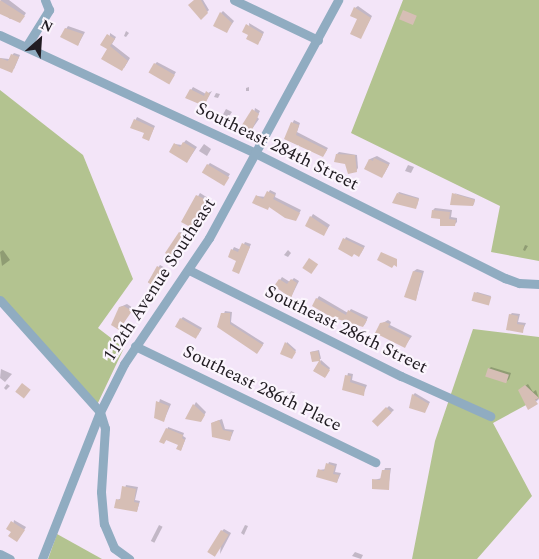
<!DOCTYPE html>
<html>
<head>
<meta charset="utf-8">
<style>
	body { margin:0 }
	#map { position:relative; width:539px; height:559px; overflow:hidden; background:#f3e5f8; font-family:Spectral,serif }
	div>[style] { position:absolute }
	.green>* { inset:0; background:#b3c390 }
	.shadow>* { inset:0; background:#0003; transform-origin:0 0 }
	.building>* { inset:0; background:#d6beb5; transform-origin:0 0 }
	.minor>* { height:9px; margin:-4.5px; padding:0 4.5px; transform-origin:4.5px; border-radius:4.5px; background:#90acc1 }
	span { translate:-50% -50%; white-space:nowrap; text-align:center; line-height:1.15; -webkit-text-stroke:4.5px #fbf5fd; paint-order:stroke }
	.street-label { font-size:18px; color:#201b21 }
	.north { position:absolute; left:15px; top:15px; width:50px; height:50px; -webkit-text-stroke:4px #fbf5fd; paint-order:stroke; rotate:26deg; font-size:14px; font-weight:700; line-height:20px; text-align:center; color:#201b21 }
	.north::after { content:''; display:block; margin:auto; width:18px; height:22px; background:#201b21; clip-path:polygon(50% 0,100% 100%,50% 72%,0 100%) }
</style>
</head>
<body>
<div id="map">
	<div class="green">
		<i style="clip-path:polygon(403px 0,539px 0,539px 261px,491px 252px,500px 206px,351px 133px)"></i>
		<i style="clip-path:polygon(0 90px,83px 155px,133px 279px,98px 328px,124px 348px,96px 407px,0 299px)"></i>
		<i style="clip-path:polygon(473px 329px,539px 337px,539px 398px,493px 423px,532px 496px,477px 559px,412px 559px,435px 441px)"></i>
		<i style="clip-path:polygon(57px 534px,102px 559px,48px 559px)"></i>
	</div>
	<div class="shadow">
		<i style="clip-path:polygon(1px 0,9px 0,26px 13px,22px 19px,14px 17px,10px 19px,0 10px)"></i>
		<i style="clip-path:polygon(196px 0,203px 0,209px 10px,201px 18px)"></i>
		<i style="clip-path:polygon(358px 6px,372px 16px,361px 37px,355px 8px)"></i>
		<i style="clip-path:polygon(223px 11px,234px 21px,227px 31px,221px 13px)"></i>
		<i style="clip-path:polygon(249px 23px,264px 32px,260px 41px,250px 35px)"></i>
		<i style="clip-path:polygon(68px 26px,85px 32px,78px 45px,66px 29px)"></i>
		<i style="clip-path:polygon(126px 31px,129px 33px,126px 37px,124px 36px)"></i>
		<i style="clip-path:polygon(110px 33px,116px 37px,112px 44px,130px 58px,124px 68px,109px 48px)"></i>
		<i style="clip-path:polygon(14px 53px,20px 55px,14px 69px,0 68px,0 58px,9px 59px)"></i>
		<i style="clip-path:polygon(157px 62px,176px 72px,170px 82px,155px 64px)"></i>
		<i style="clip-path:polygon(193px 87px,206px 94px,212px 91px,204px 104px,191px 90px)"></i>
		<i style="clip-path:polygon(249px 87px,249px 91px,246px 91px,246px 88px)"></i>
		<i style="clip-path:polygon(216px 93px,220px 94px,218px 98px,214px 97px)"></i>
		<i style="clip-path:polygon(255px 108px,260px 111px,257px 117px,259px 119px,250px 132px)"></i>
		<i style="clip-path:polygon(226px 109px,232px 112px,226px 121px,221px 118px)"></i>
		<i style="clip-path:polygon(137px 117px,155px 126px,149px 139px,146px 132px,132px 127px)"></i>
		<i style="clip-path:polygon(294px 120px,300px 123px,297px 132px,328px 148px,323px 156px,285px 139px)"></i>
		<i style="clip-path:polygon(186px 140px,197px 147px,189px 159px,175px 144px,182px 145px)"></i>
		<i style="clip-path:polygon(204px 144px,211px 149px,207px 156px,199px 151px)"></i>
		<i style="clip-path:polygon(339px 152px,357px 155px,358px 168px,356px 171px,345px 163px,337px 154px)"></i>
		<i style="clip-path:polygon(377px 156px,390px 163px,384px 174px,365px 168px,370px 159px)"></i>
		<i style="clip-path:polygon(210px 163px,230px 174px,224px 184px,208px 165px)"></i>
		<i style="clip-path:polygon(408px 165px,414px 167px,411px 173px,405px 171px)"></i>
		<i style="clip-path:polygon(270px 190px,276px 193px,275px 197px,301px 210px,296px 219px,270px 206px,267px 209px,257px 196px,266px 197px)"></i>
		<i style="clip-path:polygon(399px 192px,419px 198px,417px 206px,398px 193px)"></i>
		<i style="clip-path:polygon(200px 193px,208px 198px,194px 228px,183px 221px)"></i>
		<i style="clip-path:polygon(454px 193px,475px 199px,474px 204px,473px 205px)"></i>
		<i style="clip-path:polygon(435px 208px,452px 210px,451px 217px,457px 218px,457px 222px,455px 224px,442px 218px,433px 210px)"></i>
		<i style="clip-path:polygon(313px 214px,330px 225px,324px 234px,306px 225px)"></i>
		<i style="clip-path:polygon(182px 230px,187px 233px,175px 254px,167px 252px)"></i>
		<i style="clip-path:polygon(346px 237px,365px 246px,361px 253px,340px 249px)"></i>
		<i style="clip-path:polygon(245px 242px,251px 244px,239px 272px,237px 260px,229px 257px,234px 247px,241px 250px)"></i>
		<i style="clip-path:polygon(525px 245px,528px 246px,525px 251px,523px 250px)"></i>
		<i style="clip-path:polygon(3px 250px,10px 260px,2px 266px,0 252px)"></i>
		<i style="clip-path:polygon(288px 250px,291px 253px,288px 257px,284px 255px)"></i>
		<i style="clip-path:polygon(160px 265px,167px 269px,157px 284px,148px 282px)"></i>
		<i style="clip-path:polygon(417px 269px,424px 271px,416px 299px,414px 271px)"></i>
		<i style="clip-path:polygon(282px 277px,290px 282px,294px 278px,299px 281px,291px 297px,276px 286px)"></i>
		<i style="clip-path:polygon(477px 292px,491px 296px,488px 305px,476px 293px)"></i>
		<i style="clip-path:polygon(319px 296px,348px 313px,351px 309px,368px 317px,365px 324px,363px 326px,313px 305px)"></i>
		<i style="clip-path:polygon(127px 304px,133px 308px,121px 326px,120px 307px)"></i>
		<i style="clip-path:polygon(225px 311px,232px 312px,231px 322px,264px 343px,259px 350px,219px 326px)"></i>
		<i style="clip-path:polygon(512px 313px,520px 314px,518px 322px,526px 323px,522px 332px,510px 315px)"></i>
		<i style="clip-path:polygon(183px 317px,202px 328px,198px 335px,181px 319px)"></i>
		<i style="clip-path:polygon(388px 320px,391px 322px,390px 325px,412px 336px,405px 346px,381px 324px)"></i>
		<i style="clip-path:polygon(287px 342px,296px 350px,293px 356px,282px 354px)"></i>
		<i style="left:319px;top:350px;width:9px;height:9px;rotate:77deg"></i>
		<i style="clip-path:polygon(321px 360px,330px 368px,326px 376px,314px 371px)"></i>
		<i style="clip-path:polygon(491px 367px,511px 373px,509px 379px,507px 381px,489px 369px)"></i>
		<i style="clip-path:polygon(1px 369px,12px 374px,5px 382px,0 378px)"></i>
		<i style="clip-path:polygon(348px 373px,353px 374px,352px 380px,367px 385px,363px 395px,344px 389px)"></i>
		<i style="clip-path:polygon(7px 384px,10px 386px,6px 390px,4px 388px)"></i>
		<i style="clip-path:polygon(528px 384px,533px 392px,536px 390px,539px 399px,529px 408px,522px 388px)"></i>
		<i style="left:291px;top:391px;width:4px;height:4px;rotate:27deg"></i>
		<i style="clip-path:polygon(415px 393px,430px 402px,425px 411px,413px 395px)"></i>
		<i style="clip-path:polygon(160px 399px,171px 404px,164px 420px,155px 417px)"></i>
		<i style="clip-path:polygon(196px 402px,206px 412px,201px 421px,187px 418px)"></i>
		<i style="clip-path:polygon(389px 406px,394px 410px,378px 425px,374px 421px)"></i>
		<i style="clip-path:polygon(222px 419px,225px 429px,234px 430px,230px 440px,212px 423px)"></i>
		<i style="clip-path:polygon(168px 427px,184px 433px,183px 436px,186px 438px,181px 450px,179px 444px,167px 439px,164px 443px)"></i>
		<i style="clip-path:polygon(329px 462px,337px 464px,335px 472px,341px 473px,337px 482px,319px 470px,326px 469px)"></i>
		<i style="clip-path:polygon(385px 468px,391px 468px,388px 489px,374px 480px,382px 478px)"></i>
		<i style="clip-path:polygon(126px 485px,138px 487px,135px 500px,140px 501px,137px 511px,117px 500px,122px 498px)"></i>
		<i style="clip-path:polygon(14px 520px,26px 527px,19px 538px,12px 531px)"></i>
		<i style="left:159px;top:525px;width:4px;height:18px;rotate:27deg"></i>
		<i style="clip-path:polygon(245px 525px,248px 526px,244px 535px,241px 533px)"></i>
		<i style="clip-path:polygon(224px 529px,231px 533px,220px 554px,222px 531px)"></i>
		<i style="clip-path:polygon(355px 552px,363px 555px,361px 559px,352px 556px)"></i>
	</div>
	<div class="building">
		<i style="clip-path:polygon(0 0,25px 16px,20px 23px,0 14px)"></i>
		<i style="clip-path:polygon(194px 0,201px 0,208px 13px,201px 20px,188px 5px)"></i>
		<i style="clip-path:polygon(354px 7px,371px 18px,361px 39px,350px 34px,357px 19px,350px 16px)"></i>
		<i style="left:403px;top:10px;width:15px;height:10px;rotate:23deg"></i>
		<i style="clip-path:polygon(220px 12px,232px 23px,227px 33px,213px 26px)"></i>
		<i style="clip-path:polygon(246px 24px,263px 34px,258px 45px,246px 39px,248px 35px,242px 32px)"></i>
		<i style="clip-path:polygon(65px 28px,83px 34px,78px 46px,60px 37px)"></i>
		<i style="clip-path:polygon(107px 34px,115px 39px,110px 46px,128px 61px,122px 71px,101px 59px,107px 49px,100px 45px)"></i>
		<i style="clip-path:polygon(11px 54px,19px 57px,12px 73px,0 68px,0 58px,8px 61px)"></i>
		<i style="left:154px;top:63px;width:24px;height:11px;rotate:30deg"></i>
		<i style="clip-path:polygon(190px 89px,204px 96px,206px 91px,210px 94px,204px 106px,185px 98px)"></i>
		<i style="clip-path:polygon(252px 109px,259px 114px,250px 134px,240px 128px)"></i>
		<i style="clip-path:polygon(134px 119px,154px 128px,149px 141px,142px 138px,144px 133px,130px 128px)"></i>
		<i style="clip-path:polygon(291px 122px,299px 125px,296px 135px,327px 150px,323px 157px,284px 139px)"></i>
		<i style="clip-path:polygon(183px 142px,195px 149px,187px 163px,169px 152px,174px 143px,180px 147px)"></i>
		<i style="clip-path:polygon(336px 154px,355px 155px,357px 172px,348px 174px,345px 164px,334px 162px)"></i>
		<i style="clip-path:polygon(374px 158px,389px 165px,382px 178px,364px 169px,369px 159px,373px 161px)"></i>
		<i style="left:207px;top:164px;width:26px;height:10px;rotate:31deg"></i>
		<i style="clip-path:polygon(267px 191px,275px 195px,273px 199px,300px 213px,296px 221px,285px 218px,269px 207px,268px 210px,252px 203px,256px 195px,263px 199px)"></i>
		<i style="clip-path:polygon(397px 193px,419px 199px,416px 209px,392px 203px)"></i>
		<i style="clip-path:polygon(452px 193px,475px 200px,473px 206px,450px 205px)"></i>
		<i style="clip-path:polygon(196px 195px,207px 200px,196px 217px,200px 219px,194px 229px,181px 222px)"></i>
		<i style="clip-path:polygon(432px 210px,450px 212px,449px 219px,456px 220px,455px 226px,440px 226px,440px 219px,431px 218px)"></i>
		<i style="clip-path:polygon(310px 216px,328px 228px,324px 236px,305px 226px)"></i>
		<i style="clip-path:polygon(179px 232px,186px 236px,173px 258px,165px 253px)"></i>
		<i style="clip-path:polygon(343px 238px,364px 248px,359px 257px,354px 254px,352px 257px,338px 249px)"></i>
		<i style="clip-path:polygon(242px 243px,250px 247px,239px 274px,232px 271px,236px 261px,228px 257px,231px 249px,238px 252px)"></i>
		<i style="clip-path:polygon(381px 252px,397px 259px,397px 267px,394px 265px,392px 268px,377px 260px)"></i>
		<i style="left:309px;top:258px;width:11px;height:12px;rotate:34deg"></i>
		<i style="left:157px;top:266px;width:10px;height:19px;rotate:29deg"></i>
		<i style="clip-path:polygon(413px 271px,422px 273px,416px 301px,404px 297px)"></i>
		<i style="clip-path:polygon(279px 279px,287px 284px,291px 279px,297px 283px,291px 298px,274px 286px)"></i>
		<i style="left:474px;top:292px;width:18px;height:9px;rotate:16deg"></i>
		<i style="clip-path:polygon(316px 298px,346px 315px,348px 310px,367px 320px,363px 327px,331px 317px,312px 306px)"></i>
		<i style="clip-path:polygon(124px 306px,132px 311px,119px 330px,111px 325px,119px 307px)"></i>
		<i style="clip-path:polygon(221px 313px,230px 313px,230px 324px,263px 345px,257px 354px,217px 327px)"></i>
		<i style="clip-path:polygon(509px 314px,518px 316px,517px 324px,524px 325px,523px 333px,506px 330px)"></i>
		<i style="left:180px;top:318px;width:24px;height:10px;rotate:30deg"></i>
		<i style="clip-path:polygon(385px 322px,390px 324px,388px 327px,410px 338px,405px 348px,375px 333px,380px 323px)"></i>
		<i style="clip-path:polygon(285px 342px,296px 352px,292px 359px,280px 354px)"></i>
		<i style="clip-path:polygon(318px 351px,321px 364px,330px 370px,325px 378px,313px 371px,319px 361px,312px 362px,310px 352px)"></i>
		<i style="left:488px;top:368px;width:22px;height:9px;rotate:18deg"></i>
		<i style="clip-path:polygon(345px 375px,351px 376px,350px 382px,365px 387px,364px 396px,342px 390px)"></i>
		<i style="left:22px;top:383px;width:11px;height:11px;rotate:38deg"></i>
		<i style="clip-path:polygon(525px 385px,539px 398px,535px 400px,538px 404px,528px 410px,518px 390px)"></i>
		<i style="clip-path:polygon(412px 394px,429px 404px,425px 413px,409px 408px)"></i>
		<i style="clip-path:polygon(156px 401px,169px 406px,164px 422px,154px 418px)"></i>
		<i style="clip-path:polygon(193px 404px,205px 415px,201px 422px,185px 419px)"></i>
		<i style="left:386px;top:407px;width:8px;height:20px;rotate:45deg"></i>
		<i style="clip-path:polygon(219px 420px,223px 430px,232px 432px,230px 441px,212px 437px,211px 423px)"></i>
		<i style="clip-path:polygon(166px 428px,183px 435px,182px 438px,185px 440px,181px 451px,176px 449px,178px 445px,166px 440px,164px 444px,159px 442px)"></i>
		<i style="clip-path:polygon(326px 463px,335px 466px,333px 474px,339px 475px,337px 483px,316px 477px,318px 469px,324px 471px)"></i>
		<i style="clip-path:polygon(382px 470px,390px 470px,389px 490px,372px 489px,372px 479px,380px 480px)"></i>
		<i style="clip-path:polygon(122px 486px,136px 489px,134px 502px,139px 503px,137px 512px,114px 508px,116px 499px,120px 500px)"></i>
		<i style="clip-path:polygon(11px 521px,25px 530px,17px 542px,8px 536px,11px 532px,6px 529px)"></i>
		<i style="left:221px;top:530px;width:9px;height:26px;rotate:32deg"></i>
	</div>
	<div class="minor">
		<i style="left:234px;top:0;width:93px;rotate:25.5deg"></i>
		<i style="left:0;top:35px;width:281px;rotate:24.8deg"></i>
		<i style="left:255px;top:153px;width:280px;rotate:26.6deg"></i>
		<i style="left:505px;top:278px;width:15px;rotate:20deg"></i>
		<i style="left:519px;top:283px;width:20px;rotate:3deg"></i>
		<i style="left:26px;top:47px;width:44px;rotate:-58.1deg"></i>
		<i style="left:49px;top:10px;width:11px;rotate:-112deg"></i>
		<i style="left:189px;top:270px;width:237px;rotate:26.6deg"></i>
		<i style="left:401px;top:376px;width:98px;rotate:24.2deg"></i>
		<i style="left:0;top:300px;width:150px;rotate:48.2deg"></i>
		<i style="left:100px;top:412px;width:17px;rotate:73deg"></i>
		<i style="left:105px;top:428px;width:64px;rotate:93.6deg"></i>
		<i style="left:101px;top:492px;width:32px;rotate:85deg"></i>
		<i style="left:104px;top:524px;width:26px;rotate:67deg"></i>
		<i style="left:114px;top:548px;width:19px;rotate:36deg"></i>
		<i style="left:135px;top:346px;width:267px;rotate:25.8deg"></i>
		<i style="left:0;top:554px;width:11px;rotate:27deg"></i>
		<i style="left:42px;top:559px;width:158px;rotate:-68.5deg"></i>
		<i style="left:100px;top:412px;width:54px;rotate:-63.4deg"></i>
		<i style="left:124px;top:364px;width:152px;rotate:-56deg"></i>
		<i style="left:209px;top:238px;width:271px;rotate:-61.5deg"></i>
	</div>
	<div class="street-label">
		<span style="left:277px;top:147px;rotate:26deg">Southeast 284th Street</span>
		<span style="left:160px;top:280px;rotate:-57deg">112th Avenue Southeast</span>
		<span style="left:346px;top:330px;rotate:26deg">Southeast 286th Street</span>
		<span style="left:262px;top:389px;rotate:26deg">Southeast 286th Place</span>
	</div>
	<div class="north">N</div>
</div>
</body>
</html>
